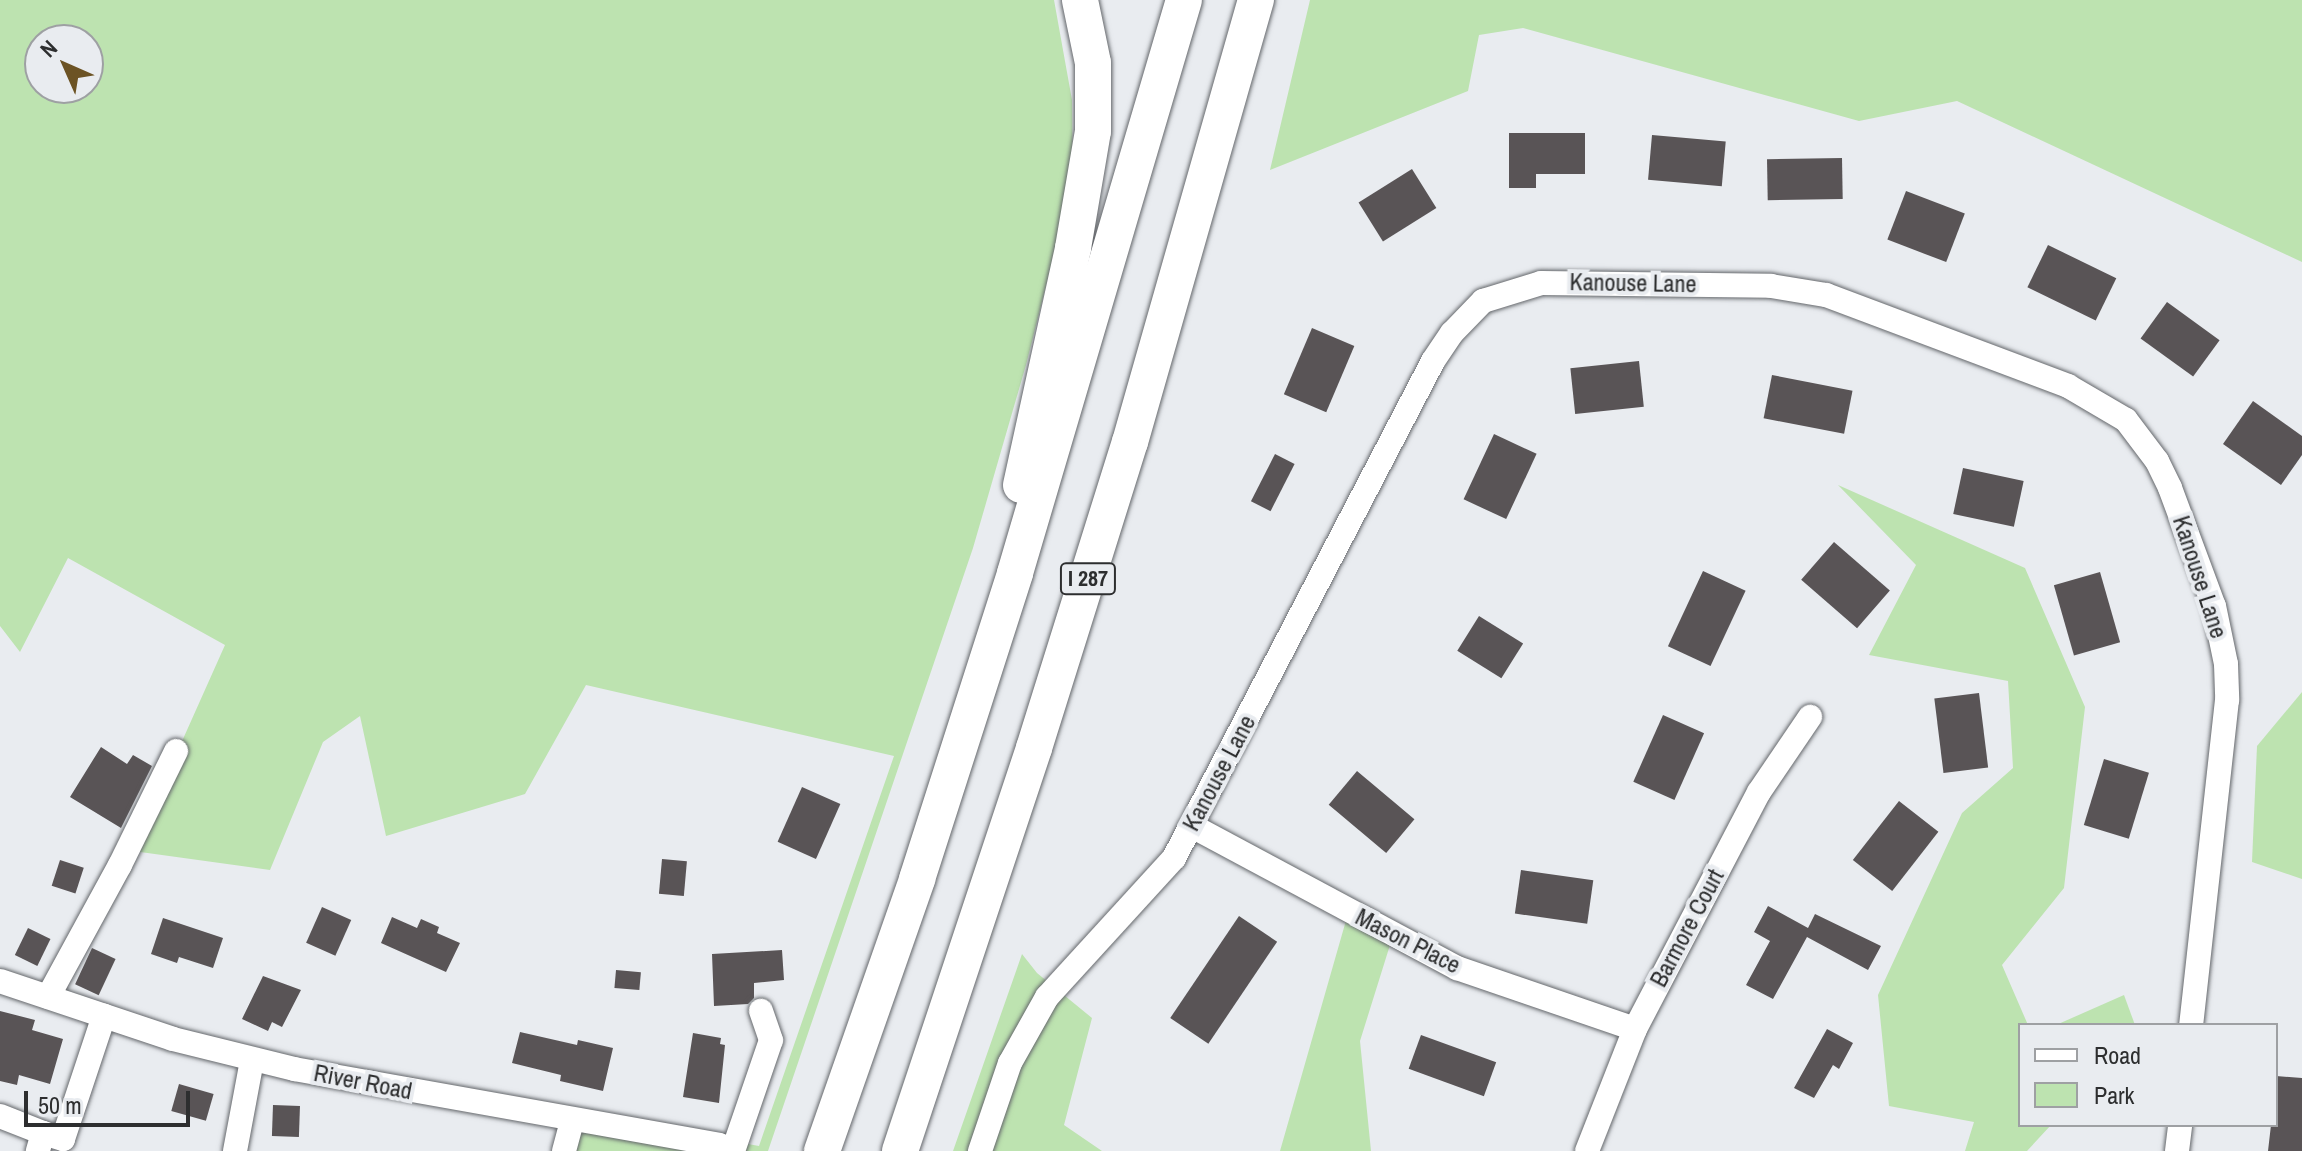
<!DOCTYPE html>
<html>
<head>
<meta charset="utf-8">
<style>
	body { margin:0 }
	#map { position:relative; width:2302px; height:1151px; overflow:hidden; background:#e9ecf0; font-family:"Archivo Narrow",sans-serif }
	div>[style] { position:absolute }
	.green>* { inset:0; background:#bde3b0 }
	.building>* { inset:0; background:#595456; transform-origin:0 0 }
	.roads { filter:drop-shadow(0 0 2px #64676b) drop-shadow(0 0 2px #64676b) }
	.minor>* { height:24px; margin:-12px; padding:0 12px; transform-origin:12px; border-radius:12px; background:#fff }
	.highway>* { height:36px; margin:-18px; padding:0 18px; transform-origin:18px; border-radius:18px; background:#fff }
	span { translate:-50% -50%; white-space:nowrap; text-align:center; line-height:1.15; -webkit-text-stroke:8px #e9ecf0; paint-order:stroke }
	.shield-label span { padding:2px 6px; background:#e9ecf0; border:2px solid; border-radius:6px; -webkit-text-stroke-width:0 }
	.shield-label { font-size:22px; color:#2d2e2f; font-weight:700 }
	.street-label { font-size:24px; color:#2d2e2f }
	.legend { position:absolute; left:2018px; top:1023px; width:260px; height:104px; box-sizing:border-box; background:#e9ecf0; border:2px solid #9ea0a3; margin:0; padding:10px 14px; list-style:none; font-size:24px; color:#2d2e2f }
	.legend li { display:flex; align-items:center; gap:16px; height:40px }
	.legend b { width:40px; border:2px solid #9ea0a3 }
	.north { position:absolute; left:24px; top:24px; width:80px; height:80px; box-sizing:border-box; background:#e9ecf0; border:2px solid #9ea0a3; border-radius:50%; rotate:315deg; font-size:22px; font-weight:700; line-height:32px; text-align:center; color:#2d2e2f }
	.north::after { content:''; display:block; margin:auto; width:28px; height:36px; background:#6c5324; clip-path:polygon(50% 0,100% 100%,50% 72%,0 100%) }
	.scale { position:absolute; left:24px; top:1091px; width:166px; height:36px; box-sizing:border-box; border:4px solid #2d2e2f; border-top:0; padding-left:10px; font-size:24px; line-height:28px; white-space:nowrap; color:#2d2e2f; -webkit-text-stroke:6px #e9ecf0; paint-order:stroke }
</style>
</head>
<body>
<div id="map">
	<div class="green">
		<i style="clip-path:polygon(evenodd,0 0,1054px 0,1072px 100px,1073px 179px,1026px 365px,973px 548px,768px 1151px,571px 1151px,580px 1113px,759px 1146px,894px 756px,586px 685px,525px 794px,386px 836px,360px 716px,323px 742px,270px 870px,133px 851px,225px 645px,68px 558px,20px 652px,0 626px,0 0,40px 40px,88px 40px,88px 88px,40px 88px,40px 40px)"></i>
		<i style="clip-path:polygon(1310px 0,2302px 0,2302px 262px,1957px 101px,1859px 121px,1523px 28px,1479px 35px,1468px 91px,1270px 170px)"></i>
		<i style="clip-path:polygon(1838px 485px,2025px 568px,2085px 707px,2064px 888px,2002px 965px,2028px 1025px,2020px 1025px,2020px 1125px,2051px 1125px,2027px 1151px,1965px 1151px,1974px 1122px,1889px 1106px,1878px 995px,1962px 813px,2013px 768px,2008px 681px,1869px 655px,1916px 565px)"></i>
		<i style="clip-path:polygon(2302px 692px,2302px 879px,2252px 862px,2257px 746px)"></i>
		<i style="clip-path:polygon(1349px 910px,1395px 929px,1360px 1041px,1371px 1151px,1280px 1151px)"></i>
		<i style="clip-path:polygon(1022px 954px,1037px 973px,1092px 1018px,1064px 1125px,1102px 1151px,953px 1151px)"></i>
		<i style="clip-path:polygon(2124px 995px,2135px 1025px,2056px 1025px)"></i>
	</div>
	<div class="building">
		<i style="clip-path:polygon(1509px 133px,1585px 133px,1585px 174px,1536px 174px,1536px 188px,1509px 188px)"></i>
		<i style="left:1652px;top:135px;width:74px;height:45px;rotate:5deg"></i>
		<i style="left:1842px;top:158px;width:41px;height:75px;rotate:89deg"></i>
		<i style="left:1412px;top:169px;width:46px;height:63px;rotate:58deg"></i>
		<i style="left:1906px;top:191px;width:63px;height:52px;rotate:21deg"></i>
		<i style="left:2048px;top:245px;width:76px;height:47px;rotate:26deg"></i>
		<i style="left:2167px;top:302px;width:65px;height:45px;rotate:36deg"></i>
		<i style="left:1312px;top:328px;width:46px;height:72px;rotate:23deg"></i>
		<i style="left:1639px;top:361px;width:46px;height:69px;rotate:84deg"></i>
		<i style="left:1772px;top:375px;width:82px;height:44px;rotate:11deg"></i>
		<i style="clip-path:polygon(2253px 401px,2302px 436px,2302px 455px,2281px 485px,2223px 444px)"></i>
		<i style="left:1494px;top:434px;width:47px;height:72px;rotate:25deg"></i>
		<i style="left:1275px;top:454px;width:22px;height:53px;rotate:27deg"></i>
		<i style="left:1963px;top:468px;width:62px;height:47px;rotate:12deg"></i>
		<i style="left:1834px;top:542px;width:74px;height:50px;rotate:41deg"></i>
		<i style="left:1703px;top:571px;width:47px;height:83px;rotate:25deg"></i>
		<i style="left:2100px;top:572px;width:73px;height:48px;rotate:74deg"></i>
		<i style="left:1479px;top:616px;width:52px;height:41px;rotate:32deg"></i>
		<i style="left:1979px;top:693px;width:75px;height:45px;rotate:83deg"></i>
		<i style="left:1663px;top:715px;width:45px;height:73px;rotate:24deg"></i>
		<i style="clip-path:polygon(101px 747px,127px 764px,133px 755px,152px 766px,121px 828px,70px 797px)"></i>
		<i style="left:2104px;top:759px;width:47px;height:69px;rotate:17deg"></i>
		<i style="left:1357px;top:771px;width:75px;height:44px;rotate:40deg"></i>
		<i style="left:802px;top:787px;width:42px;height:60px;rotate:24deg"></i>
		<i style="left:1899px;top:801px;width:50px;height:75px;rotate:38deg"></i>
		<i style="left:662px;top:859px;width:25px;height:35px;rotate:5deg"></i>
		<i style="left:60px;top:860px;width:25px;height:27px;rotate:18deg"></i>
		<i style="left:1521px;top:870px;width:73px;height:44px;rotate:8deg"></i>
		<i style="clip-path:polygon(1768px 906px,1808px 928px,1815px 914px,1881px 946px,1868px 970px,1807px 937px,1773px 999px,1746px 985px,1770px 941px,1754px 932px)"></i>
		<i style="left:322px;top:907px;width:32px;height:39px;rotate:24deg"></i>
		<i style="left:1239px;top:916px;width:46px;height:123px;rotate:34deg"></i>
		<i style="clip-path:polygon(392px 917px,417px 928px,421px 919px,439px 927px,437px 933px,460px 943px,446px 972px,381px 943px)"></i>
		<i style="clip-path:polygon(163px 918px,223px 938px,213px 968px,179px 957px,177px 963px,151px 954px)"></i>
		<i style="left:28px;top:928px;width:25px;height:30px;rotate:26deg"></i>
		<i style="left:92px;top:948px;width:26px;height:40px;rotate:25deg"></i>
		<i style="clip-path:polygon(782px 950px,784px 980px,754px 983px,754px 998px,748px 1004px,714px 1006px,712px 954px)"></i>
		<i style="left:616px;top:970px;width:25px;height:18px;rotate:5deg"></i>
		<i style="clip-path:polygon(263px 976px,301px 990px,282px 1027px,272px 1022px,268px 1031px,242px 1019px)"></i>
		<i style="clip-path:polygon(0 1011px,35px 1020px,32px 1030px,63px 1039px,50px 1084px,19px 1075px,17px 1085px,0 1081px)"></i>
		<i style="clip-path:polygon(1827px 1029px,1853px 1043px,1839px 1069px,1833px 1065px,1814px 1098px,1794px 1088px)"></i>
		<i style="clip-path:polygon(520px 1032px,577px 1045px,578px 1040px,613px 1048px,603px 1091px,560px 1081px,561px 1075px,512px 1063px)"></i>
		<i style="clip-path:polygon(693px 1033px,721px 1038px,720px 1044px,725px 1045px,719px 1103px,683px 1097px)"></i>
		<i style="left:1421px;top:1035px;width:80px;height:36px;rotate:20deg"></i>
		<i style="clip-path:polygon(2276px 1076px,2302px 1078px,2302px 1151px,2268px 1151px,2271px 1125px,2276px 1125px)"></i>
		<i style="left:179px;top:1084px;width:36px;height:28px;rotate:16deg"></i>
		<i style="left:273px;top:1105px;width:27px;height:31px;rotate:2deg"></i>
	</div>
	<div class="roads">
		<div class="minor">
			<i style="left:1192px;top:826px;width:301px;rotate:28.2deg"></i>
			<i style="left:1457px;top:968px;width:188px;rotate:18.9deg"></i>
			<i style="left:0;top:981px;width:182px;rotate:18.5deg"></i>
			<i style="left:173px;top:1039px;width:125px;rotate:13.9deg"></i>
			<i style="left:294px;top:1069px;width:432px;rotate:10.1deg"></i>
			<i style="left:719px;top:1145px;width:15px;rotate:23deg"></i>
			<i style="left:48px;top:997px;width:150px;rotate:-61.4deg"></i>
			<i style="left:120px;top:865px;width:127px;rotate:-63.8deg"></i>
			<i style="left:0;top:1116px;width:46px;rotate:21.6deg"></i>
			<i style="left:43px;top:1133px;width:19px;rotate:106deg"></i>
			<i style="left:43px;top:1133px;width:21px;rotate:17deg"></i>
			<i style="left:63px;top:1139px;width:130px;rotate:-71.6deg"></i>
			<i style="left:235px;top:1151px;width:93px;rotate:-79.4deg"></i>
			<i style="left:564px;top:1151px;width:31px;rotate:-75deg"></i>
			<i style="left:733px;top:1151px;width:117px;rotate:-71.1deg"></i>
			<i style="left:771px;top:1040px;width:31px;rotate:-109deg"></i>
			<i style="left:980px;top:1151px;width:93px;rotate:-71.2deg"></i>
			<i style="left:1010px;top:1063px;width:76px;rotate:-60.7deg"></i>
			<i style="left:1047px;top:997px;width:188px;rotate:-47.6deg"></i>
			<i style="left:1174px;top:858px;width:560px;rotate:-62.47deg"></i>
			<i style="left:1433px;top:361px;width:34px;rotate:-56deg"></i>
			<i style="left:1452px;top:333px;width:45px;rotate:-45.9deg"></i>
			<i style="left:1483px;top:301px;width:61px;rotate:-17.2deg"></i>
			<i style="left:1541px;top:283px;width:230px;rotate:0.7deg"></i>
			<i style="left:1771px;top:286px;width:56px;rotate:9.3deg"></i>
			<i style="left:1826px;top:295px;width:259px;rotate:20.6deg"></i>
			<i style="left:2068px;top:386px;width:67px;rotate:30.4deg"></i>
			<i style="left:2126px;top:420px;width:51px;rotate:52.9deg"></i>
			<i style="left:2157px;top:461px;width:30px;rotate:64deg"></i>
			<i style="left:2170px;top:488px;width:126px;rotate:69.6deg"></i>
			<i style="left:2214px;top:606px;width:59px;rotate:78.3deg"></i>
			<i style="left:2226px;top:664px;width:36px;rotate:88deg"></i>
			<i style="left:2227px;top:700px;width:327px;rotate:96.3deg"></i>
			<i style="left:1587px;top:1151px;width:131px;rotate:-68.5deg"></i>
			<i style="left:1635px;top:1029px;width:267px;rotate:-62.4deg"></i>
			<i style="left:1759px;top:792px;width:91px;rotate:-55.8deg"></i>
			<i style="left:2177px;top:1151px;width:26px;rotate:-83deg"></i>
		</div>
		<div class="highway">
			<i style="left:1021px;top:485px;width:243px;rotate:-77.6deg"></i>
			<i style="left:1073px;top:248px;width:119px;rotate:-80.3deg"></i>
			<i style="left:1093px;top:131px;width:68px;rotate:-90deg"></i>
			<i style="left:1093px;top:63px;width:64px;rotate:-101.7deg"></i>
			<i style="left:822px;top:1151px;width:288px;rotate:-70.7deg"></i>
			<i style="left:917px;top:879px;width:321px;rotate:-72.2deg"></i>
			<i style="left:1015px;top:573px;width:597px;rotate:-73.57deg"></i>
			<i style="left:900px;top:1151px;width:425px;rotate:-71.6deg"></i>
			<i style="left:1034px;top:748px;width:321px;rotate:-72.6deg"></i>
			<i style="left:1130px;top:442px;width:460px;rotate:-74.1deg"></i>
		</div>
	</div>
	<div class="shield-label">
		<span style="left:1088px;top:579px">I 287</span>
	</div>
	<div class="street-label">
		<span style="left:1633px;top:283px;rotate:1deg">Kanouse Lane</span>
		<span style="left:2200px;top:577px;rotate:72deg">Kanouse Lane</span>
		<span style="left:1219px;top:773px;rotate:-62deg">Kanouse Lane</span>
		<span style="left:1687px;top:928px;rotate:-62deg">Barmore Court</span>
		<span style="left:1408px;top:941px;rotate:27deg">Mason Place</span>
		<span style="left:363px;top:1082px;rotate:11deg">River Road</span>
	</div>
	<ul class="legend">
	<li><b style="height:10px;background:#fff"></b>Road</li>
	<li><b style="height:22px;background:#bde3b0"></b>Park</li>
	</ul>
	<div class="north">N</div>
	<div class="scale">50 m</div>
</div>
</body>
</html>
